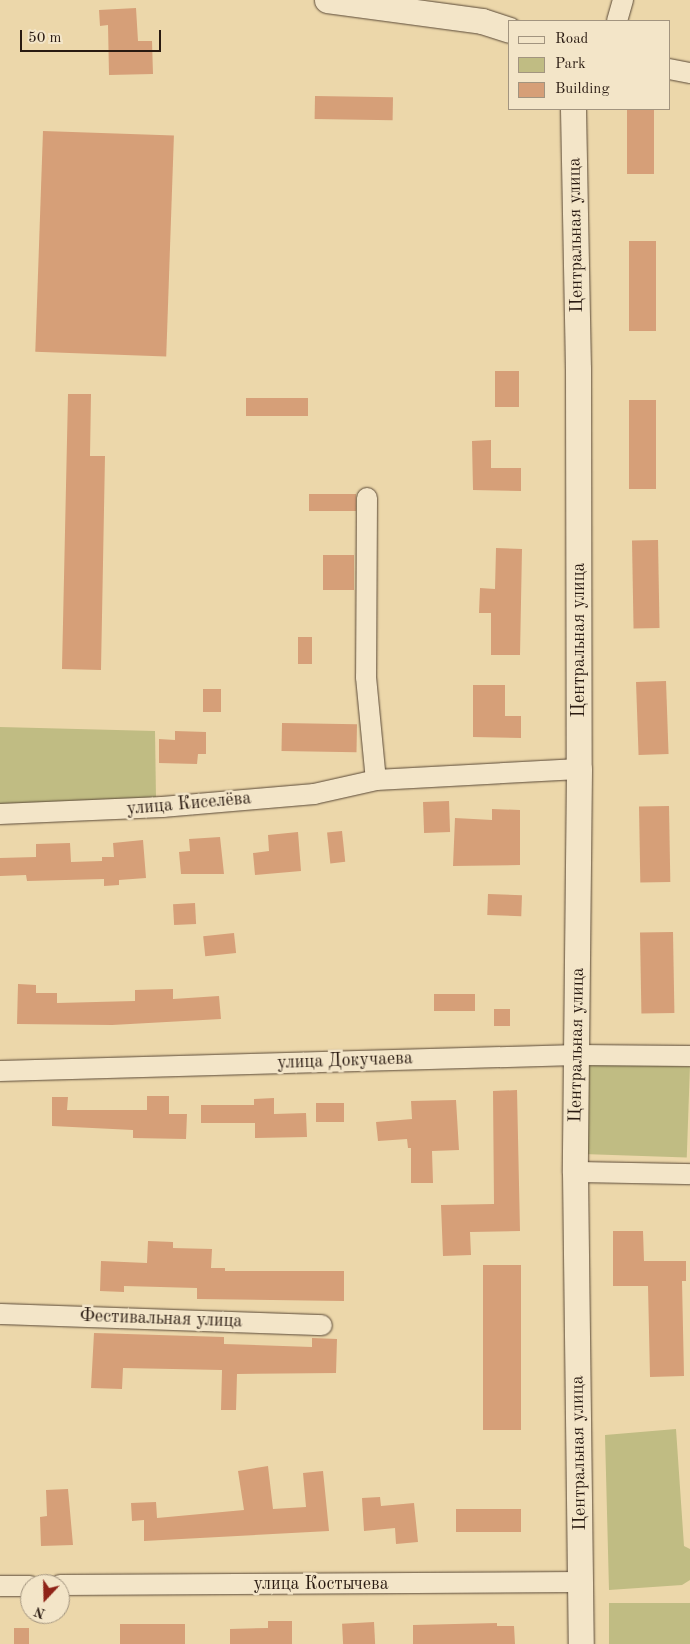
<!DOCTYPE html>
<html>
<head>
<meta charset="utf-8">
<style>
	body { margin:0 }
	#map { position:relative; width:690px; height:1644px; overflow:hidden; background:#ecd7aa; font-family:"Old Standard TT",serif }
	div>[style] { position:absolute }
	.green>* { inset:0; background:#c0bc83; transform-origin:0 0 }
	.building>* { inset:0; background:#d69f78; transform-origin:0 0 }
	.roads { filter:drop-shadow(0 0 1px #5a4937) drop-shadow(0 0 1px #5a4937) }
	.minor>* { height:20px; margin:-10px; padding:0 10px; transform-origin:10px; border-radius:10px; background:#f3e5c8 }
	.tertiary>* { height:25px; margin:-12.5px; padding:0 12.5px; transform-origin:12.5px; border-radius:12.5px; background:#f3e5c8 }
	span { translate:-50% -50%; white-space:nowrap; text-align:center; line-height:1.15; -webkit-text-stroke:5px #f3e5c8; paint-order:stroke }
	.street-label { font-size:18px; color:#291a11 }
	.legend { position:absolute; left:508px; top:20px; width:162px; height:90px; box-sizing:border-box; background:#f3e5c8; border:1px solid #a2947f; margin:0; padding:6px 9px; list-style:none; font-size:15px; color:#291a11 }
	.legend li { display:flex; align-items:center; gap:10px; height:25px }
	.legend b { width:25px; border:1px solid #a2947f }
	.north { position:absolute; left:20px; top:1574px; width:50px; height:50px; box-sizing:border-box; background:#f3e5c8; border:1px solid #a2947f; border-radius:50%; rotate:201deg; font-size:14px; font-weight:700; line-height:20px; text-align:center; color:#291a11 }
	.north::after { content:''; display:block; margin:auto; width:18px; height:22px; background:#8f2418; clip-path:polygon(50% 0,100% 100%,50% 72%,0 100%) }
	.scale { position:absolute; left:20px; top:30px; width:141px; height:22px; box-sizing:border-box; border:2px solid #291a11; border-top:0; padding-left:6px; font-size:15px; line-height:18px; white-space:nowrap; color:#291a11; -webkit-text-stroke:4px #f3e5c8; paint-order:stroke }
</style>
</head>
<body>
<div id="map">
	<div class="green">
		<i style="clip-path:polygon(0 727px,155px 731px,156px 799px,0 806px)"></i>
		<i style="left:586px;top:1063px;width:104px;height:91px;rotate:2deg"></i>
		<i style="clip-path:polygon(676px 1429px,684px 1546px,690px 1549px,690px 1580px,682px 1585px,609px 1590px,605px 1435px)"></i>
		<i style="left:690px;top:1603px;width:41px;height:81px;rotate:90deg"></i>
	</div>
	<div class="building">
		<i style="clip-path:polygon(136px 8px,138px 41px,152px 41px,153px 74px,109px 75px,108px 25px,100px 26px,99px 10px)"></i>
		<i style="left:315px;top:96px;width:78px;height:23px;rotate:1deg"></i>
		<i style="left:627px;top:109px;width:27px;height:65px"></i>
		<i style="left:43px;top:131px;width:131px;height:221px;rotate:2deg"></i>
		<i style="left:629px;top:241px;width:27px;height:90px"></i>
		<i style="left:519px;top:371px;width:36px;height:24px;rotate:90deg"></i>
		<i style="clip-path:polygon(68px 394px,91px 394px,90px 456px,105px 456px,101px 670px,62px 669px)"></i>
		<i style="left:246px;top:398px;width:62px;height:18px"></i>
		<i style="left:629px;top:400px;width:27px;height:89px"></i>
		<i style="clip-path:polygon(491px 440px,491px 468px,521px 468px,521px 491px,473px 490px,472px 441px)"></i>
		<i style="left:309px;top:494px;width:47px;height:17px"></i>
		<i style="left:658px;top:540px;width:88px;height:26px;rotate:89deg"></i>
		<i style="clip-path:polygon(496px 548px,522px 549px,520px 655px,491px 655px,491px 613px,479px 613px,480px 588px,495px 589px)"></i>
		<i style="left:323px;top:555px;width:31px;height:35px"></i>
		<i style="left:298px;top:637px;width:14px;height:27px"></i>
		<i style="left:666px;top:681px;width:73px;height:30px;rotate:88deg"></i>
		<i style="clip-path:polygon(473px 685px,505px 685px,505px 716px,521px 716px,521px 738px,473px 737px)"></i>
		<i style="left:203px;top:689px;width:18px;height:23px"></i>
		<i style="left:282px;top:723px;width:75px;height:28px;rotate:1deg"></i>
		<i style="clip-path:polygon(175px 731px,206px 732px,206px 754px,198px 754px,197px 764px,159px 763px,159px 739px,175px 740px)"></i>
		<i style="left:449px;top:801px;width:31px;height:26px;rotate:88deg"></i>
		<i style="left:669px;top:806px;width:76px;height:30px;rotate:89deg"></i>
		<i style="clip-path:polygon(492px 809px,520px 810px,520px 865px,453px 866px,455px 818px,492px 820px)"></i>
		<i style="left:342px;top:831px;width:31px;height:15px;rotate:84deg"></i>
		<i style="clip-path:polygon(298px 832px,301px 871px,255px 875px,253px 853px,269px 851px,268px 835px)"></i>
		<i style="clip-path:polygon(220px 837px,224px 874px,181px 874px,179px 852px,190px 851px,189px 839px)"></i>
		<i style="clip-path:polygon(143px 840px,146px 878px,119px 880px,119px 885px,104px 886px,104px 879px,27px 881px,26px 875px,0 876px,0 858px,36px 857px,36px 844px,70px 843px,71px 862px,102px 861px,102px 857px,114px 857px,113px 843px)"></i>
		<i style="left:488px;top:894px;width:34px;height:21px;rotate:2deg"></i>
		<i style="left:195px;top:903px;width:21px;height:22px;rotate:87deg"></i>
		<i style="left:673px;top:932px;width:81px;height:33px;rotate:89deg"></i>
		<i style="left:234px;top:933px;width:20px;height:31px;rotate:84deg"></i>
		<i style="clip-path:polygon(18px 984px,36px 985px,36px 993px,57px 993px,57px 1003px,135px 1001px,135px 990px,173px 989px,173px 999px,219px 996px,221px 1019px,112px 1025px,17px 1024px)"></i>
		<i style="left:475px;top:994px;width:17px;height:41px;rotate:90deg"></i>
		<i style="left:494px;top:1009px;width:16px;height:17px"></i>
		<i style="clip-path:polygon(517px 1090px,520px 1231px,470px 1232px,471px 1255px,443px 1256px,441px 1205px,494px 1204px,493px 1091px)"></i>
		<i style="clip-path:polygon(147px 1096px,169px 1096px,169px 1114px,187px 1114px,186px 1139px,133px 1138px,133px 1130px,52px 1126px,52px 1097px,68px 1097px,67px 1110px,147px 1110px)"></i>
		<i style="clip-path:polygon(274px 1098px,274px 1114px,306px 1113px,307px 1137px,255px 1138px,255px 1123px,201px 1123px,201px 1105px,254px 1105px,254px 1099px)"></i>
		<i style="clip-path:polygon(456px 1100px,459px 1150px,432px 1151px,433px 1183px,411px 1183px,411px 1148px,408px 1148px,407px 1139px,378px 1141px,376px 1122px,412px 1119px,411px 1101px)"></i>
		<i style="left:344px;top:1103px;width:19px;height:28px;rotate:90deg"></i>
		<i style="clip-path:polygon(613px 1231px,643px 1231px,644px 1261px,686px 1261px,686px 1281px,682px 1281px,684px 1376px,650px 1377px,648px 1286px,613px 1286px)"></i>
		<i style="clip-path:polygon(148px 1241px,173px 1242px,173px 1248px,212px 1249px,211px 1268px,225px 1268px,225px 1271px,344px 1271px,344px 1301px,197px 1299px,197px 1288px,124px 1286px,124px 1292px,100px 1291px,101px 1261px,147px 1263px)"></i>
		<i style="left:483px;top:1265px;width:38px;height:165px"></i>
		<i style="clip-path:polygon(94px 1333px,224px 1337px,224px 1344px,312px 1347px,312px 1338px,337px 1339px,336px 1373px,237px 1374px,236px 1410px,221px 1410px,222px 1370px,123px 1368px,122px 1389px,91px 1388px)"></i>
		<i style="clip-path:polygon(268px 1466px,273px 1509px,306px 1507px,303px 1473px,323px 1471px,329px 1531px,144px 1541px,144px 1520px,132px 1521px,131px 1503px,156px 1502px,157px 1518px,244px 1510px,238px 1471px)"></i>
		<i style="clip-path:polygon(68px 1489px,73px 1545px,41px 1546px,40px 1517px,47px 1516px,46px 1490px)"></i>
		<i style="clip-path:polygon(380px 1497px,381px 1506px,414px 1503px,418px 1542px,396px 1544px,395px 1528px,364px 1531px,362px 1498px)"></i>
		<i style="left:456px;top:1509px;width:65px;height:23px"></i>
		<i style="clip-path:polygon(268px 1621px,292px 1621px,292px 1644px,230px 1644px,230px 1629px,268px 1628px)"></i>
		<i style="left:374px;top:1622px;width:22px;height:32px;rotate:87deg"></i>
		<i style="clip-path:polygon(497px 1623px,497px 1626px,514px 1626px,515px 1644px,413px 1644px,413px 1625px)"></i>
		<i style="left:185px;top:1624px;width:20px;height:65px;rotate:90deg"></i>
		<i style="left:14px;top:1628px;width:15px;height:16px"></i>
	</div>
	<div class="roads">
		<div class="minor">
			<i style="left:617px;top:21px;width:22px;rotate:-74deg"></i>
			<i style="left:669px;top:69px;width:21px;rotate:11deg"></i>
			<i style="left:367px;top:498px;width:179px;rotate:90.3deg"></i>
			<i style="left:366px;top:677px;width:103px;rotate:84.5deg"></i>
			<i style="left:0;top:814px;width:162px;rotate:-2.5deg"></i>
			<i style="left:162px;top:807px;width:153px;rotate:-4.9deg"></i>
			<i style="left:314px;top:794px;width:64px;rotate:-12.7deg"></i>
			<i style="left:376px;top:780px;width:203px;rotate:-3.1deg"></i>
			<i style="left:0;top:1071px;width:577px;rotate:-1.59deg"></i>
			<i style="left:577px;top:1055px;width:113px;rotate:0.5deg"></i>
			<i style="left:575px;top:1172px;width:115px;rotate:1deg"></i>
			<i style="left:0;top:1314px;width:322px;rotate:2deg"></i>
			<i style="left:60px;top:1585px;width:521px;rotate:-0.33deg"></i>
			<i style="left:0;top:1586px;width:30px"></i>
		</div>
		<div class="tertiary">
			<i style="left:327px;top:0;width:156px;rotate:7.7deg"></i>
			<i style="left:482px;top:21px;width:28px;rotate:18deg"></i>
			<i style="left:573px;top:109px;width:260px;rotate:88.9deg"></i>
			<i style="left:578px;top:369px;width:400px;rotate:89.9deg"></i>
			<i style="left:579px;top:769px;width:403px;rotate:90.6deg"></i>
			<i style="left:575px;top:1172px;width:472px;rotate:89.3deg"></i>
		</div>
	</div>
	<div class="street-label">
		<span style="left:576px;top:235px;rotate:-91deg">Центральная улица</span>
		<span style="left:579px;top:640px;rotate:-90deg">Центральная улица</span>
		<span style="left:189px;top:804px;rotate:-5deg">улица Киселёва</span>
		<span style="left:577px;top:1045px;rotate:-89deg">Центральная улица</span>
		<span style="left:345px;top:1061px;rotate:-2deg">улица Докучаева</span>
		<span style="left:161px;top:1319px;rotate:2deg">Фестивальная улица</span>
		<span style="left:579px;top:1453px;rotate:-91deg">Центральная улица</span>
		<span style="left:321px;top:1584px">улица Костычева</span>
	</div>
	<ul class="legend">
	<li><b style="height:6px;background:#f3e5c8"></b>Road</li>
	<li><b style="height:14px;background:#c0bc83"></b>Park</li>
	<li><b style="height:14px;background:#d69f78"></b>Building</li>
	</ul>
	<div class="north">N</div>
	<div class="scale">50 m</div>
</div>
</body>
</html>
